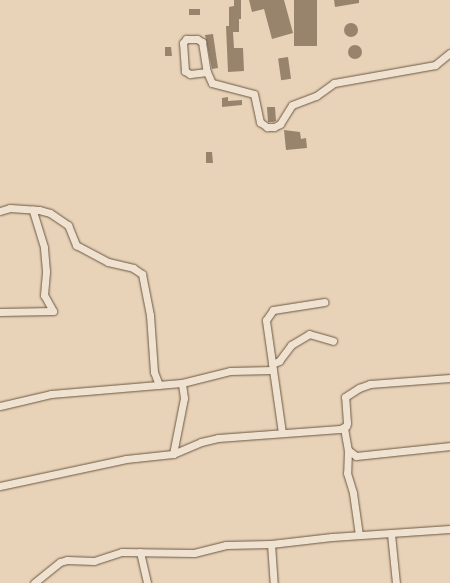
<!DOCTYPE html>
<html>
<head>
<meta charset="utf-8">
<style>
	body { margin:0 }
	#map { position:relative; width:450px; height:583px; overflow:hidden; background:#e8d3b8; font-family:"Old Standard TT",serif }
	div>[style] { position:absolute }
	.building>* { inset:0; background:#98846d; transform-origin:0 0 }
	.round { border-radius:50% }
	.roads { filter:drop-shadow(0 0 1px #6c5743) drop-shadow(0 0 1px #6c5743) }
	.minor>* { height:7px; margin:-3.5px; padding:0 3.5px; transform-origin:3.5px; border-radius:3.5px; background:#f0e2d1 }
	span { translate:-50% -50%; white-space:nowrap; text-align:center; line-height:1.15; -webkit-text-stroke:3.5px #f0e2d1; paint-order:stroke }
</style>
</head>
<body>
<div id="map">
	<div class="building">
		<i style="clip-path:polygon(234px 0,241px 0,241px 19px,239px 19px,239px 32px,233px 32px,234px 48px,243px 48px,244px 71px,228px 72px,226px 26px,229px 26px,229px 7px,234px 6px)"></i>
		<i style="clip-path:polygon(249px 0,284px 0,293px 33px,272px 39px,264px 9px,252px 12px)"></i>
		<i style="left:294px;top:0;width:23px;height:46px"></i>
		<i style="clip-path:polygon(334px 0,359px 0,359px 3px,335px 7px)"></i>
		<i style="left:200px;top:9px;width:6px;height:11px;rotate:90deg"></i>
		<i class="round" style="left:344px;top:23px;width:14px;height:14px"></i>
		<i style="clip-path:polygon(213px 34px,218px 68px,212px 69px,205px 35px)"></i>
		<i class="round" style="left:348px;top:45px;width:14px;height:14px"></i>
		<i style="clip-path:polygon(165px 47px,171px 47px,172px 56px,165px 56px)"></i>
		<i style="left:288px;top:57px;width:22px;height:10px;rotate:82deg"></i>
		<i style="clip-path:polygon(228px 97px,228px 101px,242px 100px,242px 105px,222px 107px,222px 98px)"></i>
		<i style="clip-path:polygon(267px 107px,275px 107px,276px 121px,273px 122px,268px 122px)"></i>
		<i style="clip-path:polygon(284px 130px,300px 132px,301px 139px,306px 138px,307px 148px,286px 150px)"></i>
		<i style="clip-path:polygon(206px 152px,212px 152px,213px 163px,206px 163px)"></i>
	</div>
	<div class="roads">
		<div class="minor">
			<i style="left:207px;top:72px;width:17px;rotate:173deg"></i>
			<i style="left:190px;top:74px;width:6px;rotate:-149deg"></i>
			<i style="left:185px;top:71px;width:28px;rotate:-94deg"></i>
			<i style="left:183px;top:43px;width:5px;rotate:-53deg"></i>
			<i style="left:186px;top:39px;width:11px"></i>
			<i style="left:197px;top:39px;width:6px;rotate:31deg"></i>
			<i style="left:202px;top:42px;width:30px;rotate:81deg"></i>
			<i style="left:207px;top:72px;width:12px;rotate:66deg"></i>
			<i style="left:212px;top:83px;width:43px;rotate:14.7deg"></i>
			<i style="left:254px;top:94px;width:29px;rotate:78deg"></i>
			<i style="left:260px;top:122px;width:9px;rotate:36deg"></i>
			<i style="left:267px;top:127px;width:7px"></i>
			<i style="left:274px;top:127px;width:7px;rotate:-27deg"></i>
			<i style="left:280px;top:124px;width:22px;rotate:-58deg"></i>
			<i style="left:292px;top:105px;width:26px;rotate:-21deg"></i>
			<i style="left:316px;top:96px;width:22px;rotate:-36deg"></i>
			<i style="left:334px;top:83px;width:103px;rotate:-10.1deg"></i>
			<i style="left:435px;top:65px;width:19px;rotate:-39deg"></i>
			<i style="left:0;top:211px;width:10px;rotate:-17deg"></i>
			<i style="left:10px;top:208px;width:29px;rotate:4deg"></i>
			<i style="left:39px;top:210px;width:11px;rotate:15deg"></i>
			<i style="left:50px;top:213px;width:22px;rotate:34deg"></i>
			<i style="left:68px;top:225px;width:22px;rotate:68deg"></i>
			<i style="left:76px;top:245px;width:36px;rotate:28deg"></i>
			<i style="left:108px;top:262px;width:26px;rotate:13deg"></i>
			<i style="left:133px;top:268px;width:11px;rotate:34deg"></i>
			<i style="left:142px;top:274px;width:42px;rotate:79deg"></i>
			<i style="left:150px;top:315px;width:57px;rotate:86deg"></i>
			<i style="left:154px;top:372px;width:14px;rotate:69deg"></i>
			<i style="left:0;top:312px;width:53px;rotate:-1.1deg"></i>
			<i style="left:53px;top:311px;width:18px;rotate:-119deg"></i>
			<i style="left:44px;top:295px;width:24px;rotate:-85deg"></i>
			<i style="left:46px;top:271px;width:24px;rotate:-95deg"></i>
			<i style="left:44px;top:247px;width:39px;rotate:-107deg"></i>
			<i style="left:272px;top:364px;width:8px;rotate:-23deg"></i>
			<i style="left:279px;top:361px;width:20px;rotate:-53deg"></i>
			<i style="left:291px;top:345px;width:21px;rotate:-31deg"></i>
			<i style="left:309px;top:334px;width:25px;rotate:16deg"></i>
			<i style="left:0;top:406px;width:52px;rotate:-13.2deg"></i>
			<i style="left:51px;top:394px;width:131px;rotate:-4.8deg"></i>
			<i style="left:182px;top:383px;width:49px;rotate:-14deg"></i>
			<i style="left:230px;top:371px;width:43px;rotate:-1.3deg"></i>
			<i style="left:344px;top:428px;width:22px;rotate:80deg"></i>
			<i style="left:348px;top:450px;width:10px;rotate:37deg"></i>
			<i style="left:356px;top:456px;width:95px;rotate:-6.1deg"></i>
			<i style="left:282px;top:433px;width:114px;rotate:-98.1deg"></i>
			<i style="left:266px;top:320px;width:12px;rotate:-55deg"></i>
			<i style="left:273px;top:310px;width:52px;rotate:-8.9deg"></i>
			<i style="left:348px;top:450px;width:23px;rotate:92deg"></i>
			<i style="left:347px;top:473px;width:21px;rotate:73deg"></i>
			<i style="left:353px;top:493px;width:42px;rotate:81.9deg"></i>
			<i style="left:173px;top:454px;width:57px;rotate:-78.9deg"></i>
			<i style="left:184px;top:398px;width:15px;rotate:-98deg"></i>
			<i style="left:0;top:486px;width:129px;rotate:-12.1deg"></i>
			<i style="left:126px;top:459px;width:47px;rotate:-6.1deg"></i>
			<i style="left:173px;top:454px;width:30px;rotate:-23deg"></i>
			<i style="left:201px;top:442px;width:17px;rotate:-13deg"></i>
			<i style="left:218px;top:438px;width:122px;rotate:-4.2deg"></i>
			<i style="left:340px;top:429px;width:7px;rotate:-27deg"></i>
			<i style="left:346px;top:426px;width:3px;rotate:-72deg"></i>
			<i style="left:347px;top:423px;width:26px;rotate:-94deg"></i>
			<i style="left:345px;top:397px;width:17px;rotate:-33deg"></i>
			<i style="left:359px;top:388px;width:12px;rotate:-20deg"></i>
			<i style="left:370px;top:384px;width:80px;rotate:-4.3deg"></i>
			<i style="left:391px;top:534px;width:49px;rotate:84.2deg"></i>
			<i style="left:271px;top:544px;width:39px;rotate:86deg"></i>
			<i style="left:140px;top:552px;width:32px;rotate:77deg"></i>
			<i style="left:34px;top:583px;width:33px;rotate:-39deg"></i>
			<i style="left:60px;top:562px;width:7px;rotate:-16deg"></i>
			<i style="left:67px;top:560px;width:27px;rotate:2deg"></i>
			<i style="left:94px;top:561px;width:29px;rotate:-18deg"></i>
			<i style="left:122px;top:552px;width:72px;rotate:0.8deg"></i>
			<i style="left:194px;top:553px;width:33px;rotate:-14deg"></i>
			<i style="left:226px;top:545px;width:45px;rotate:-1.3deg"></i>
			<i style="left:271px;top:544px;width:61px;rotate:-6.5deg"></i>
			<i style="left:332px;top:537px;width:118px;rotate:-3.9deg"></i>
		</div>
	</div>
</div>
</body>
</html>
